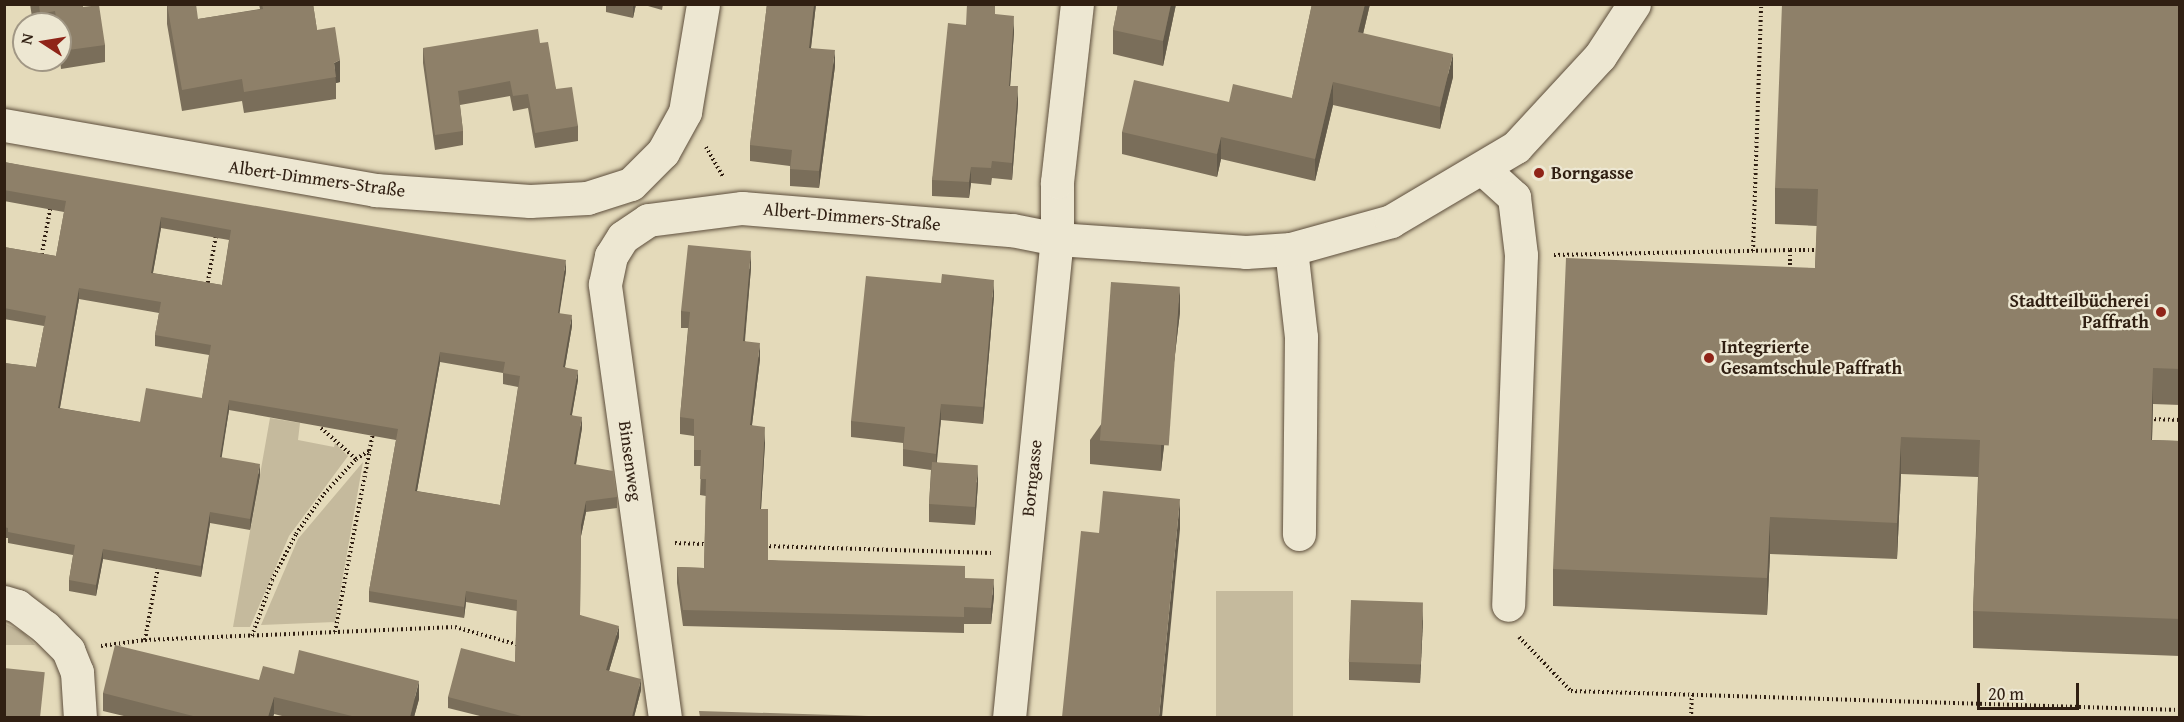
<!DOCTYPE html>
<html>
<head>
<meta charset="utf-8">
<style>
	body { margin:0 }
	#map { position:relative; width:2184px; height:722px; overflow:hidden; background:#e4daba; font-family:"Gentium Book Plus",serif }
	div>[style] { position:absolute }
	.green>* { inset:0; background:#c5ba9d; transform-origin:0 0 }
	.path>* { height:4px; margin-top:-2px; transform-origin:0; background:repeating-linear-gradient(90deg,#301f12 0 1.5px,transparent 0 4.5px) }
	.roads { filter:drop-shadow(0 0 2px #5d4e3c) drop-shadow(0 0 2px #5d4e3c) }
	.minor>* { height:33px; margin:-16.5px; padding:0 16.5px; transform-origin:16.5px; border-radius:16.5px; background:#ede7d2 }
	.wall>* { inset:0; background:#7a6e5a }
	.shaded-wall>* { inset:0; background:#635a4a }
	.building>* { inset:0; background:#8e8069; transform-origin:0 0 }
	.dots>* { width:16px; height:16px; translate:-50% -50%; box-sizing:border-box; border:3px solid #ede7d2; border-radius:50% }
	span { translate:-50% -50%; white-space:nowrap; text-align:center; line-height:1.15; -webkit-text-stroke:4.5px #ede7d2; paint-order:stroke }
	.poi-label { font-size:18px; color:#301f12; font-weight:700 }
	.left { translate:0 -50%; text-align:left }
	.right { translate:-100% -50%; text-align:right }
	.street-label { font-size:18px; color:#301f12 }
	.frame { position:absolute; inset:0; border:6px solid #301f12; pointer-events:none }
	.north { position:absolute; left:12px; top:12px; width:60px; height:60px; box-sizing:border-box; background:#ede7d2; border:2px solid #a19785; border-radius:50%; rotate:282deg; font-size:16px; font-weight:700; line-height:24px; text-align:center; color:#301f12 }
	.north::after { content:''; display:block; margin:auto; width:21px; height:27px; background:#8f2418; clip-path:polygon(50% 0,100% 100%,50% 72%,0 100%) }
	.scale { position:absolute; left:1977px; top:683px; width:102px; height:27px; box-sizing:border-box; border:3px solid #301f12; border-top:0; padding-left:8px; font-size:18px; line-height:21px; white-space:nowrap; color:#301f12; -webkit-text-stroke:4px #ede7d2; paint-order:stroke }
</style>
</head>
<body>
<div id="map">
	<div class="green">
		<i style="clip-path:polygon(270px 418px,300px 423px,298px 440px,334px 447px,335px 443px,348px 456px,289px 536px,250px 627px,233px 627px)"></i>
		<i style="clip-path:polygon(363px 462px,335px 622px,261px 625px,298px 539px)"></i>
		<i style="left:1216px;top:591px;width:77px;height:127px"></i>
		<i style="clip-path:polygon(4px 623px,23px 632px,35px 645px,5px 645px)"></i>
	</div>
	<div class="path">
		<i style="left:706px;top:147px;width:34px;rotate:60deg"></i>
		<i style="left:1790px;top:250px;width:28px"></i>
		<i style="left:1753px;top:251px;width:246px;rotate:-88.1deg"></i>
		<i style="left:1554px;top:255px;width:236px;rotate:-1.2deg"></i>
		<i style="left:1790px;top:250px;width:20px;rotate:90deg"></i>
		<i style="left:41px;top:259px;width:56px;rotate:-79.7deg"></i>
		<i style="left:207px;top:287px;width:53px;rotate:-80.2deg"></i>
		<i style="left:2150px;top:419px;width:30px;rotate:2deg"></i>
		<i style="left:321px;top:428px;width:47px;rotate:41.5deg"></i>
		<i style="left:356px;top:459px;width:15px;rotate:-32deg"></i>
		<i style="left:675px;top:543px;width:34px;rotate:2deg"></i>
		<i style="left:765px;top:546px;width:226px;rotate:1.8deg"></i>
		<i style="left:335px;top:632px;width:203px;rotate:-79.2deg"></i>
		<i style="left:252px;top:636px;width:59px;rotate:-70.3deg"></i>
		<i style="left:272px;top:580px;width:52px;rotate:-62.4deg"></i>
		<i style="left:296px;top:534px;width:49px;rotate:-55deg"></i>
		<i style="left:324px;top:494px;width:47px;rotate:-47.6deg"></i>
		<i style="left:1519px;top:637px;width:75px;rotate:46.1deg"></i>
		<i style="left:1571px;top:691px;width:609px;rotate:1.79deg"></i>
		<i style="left:145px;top:640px;width:74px;rotate:-79.9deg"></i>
		<i style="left:101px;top:646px;width:44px;rotate:-7.8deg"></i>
		<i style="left:145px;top:640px;width:310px;rotate:-2.4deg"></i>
		<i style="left:455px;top:627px;width:66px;rotate:15.7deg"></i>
		<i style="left:1691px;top:718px;width:23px;rotate:-88deg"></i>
	</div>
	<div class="roads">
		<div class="minor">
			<i style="left:4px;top:125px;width:377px;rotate:9.9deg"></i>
			<i style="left:375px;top:190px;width:155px;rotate:4.1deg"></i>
			<i style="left:530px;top:201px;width:57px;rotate:-3deg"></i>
			<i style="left:587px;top:198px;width:46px;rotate:-17.7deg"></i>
			<i style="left:631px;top:184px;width:45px;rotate:-45deg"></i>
			<i style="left:663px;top:152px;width:46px;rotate:-61.2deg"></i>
			<i style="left:685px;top:112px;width:109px;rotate:-80.5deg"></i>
			<i style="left:1483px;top:169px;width:42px;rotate:42.1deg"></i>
			<i style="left:1514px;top:197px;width:58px;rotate:83.1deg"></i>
			<i style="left:1521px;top:255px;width:350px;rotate:92.1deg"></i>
			<i style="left:1291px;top:249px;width:89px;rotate:83.5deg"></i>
			<i style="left:1301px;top:337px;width:197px;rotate:90.6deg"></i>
			<i style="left:4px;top:602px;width:14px;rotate:17deg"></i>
			<i style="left:17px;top:606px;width:35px;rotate:37deg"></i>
			<i style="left:45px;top:627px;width:33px;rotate:45deg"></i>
			<i style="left:68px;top:650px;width:24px;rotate:68deg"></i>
			<i style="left:77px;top:672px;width:46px;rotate:86.3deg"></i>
			<i style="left:665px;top:718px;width:438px;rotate:-97.9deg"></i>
			<i style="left:605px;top:284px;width:29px;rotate:-78deg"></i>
			<i style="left:611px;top:256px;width:22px;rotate:-58deg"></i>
			<i style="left:623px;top:237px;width:30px;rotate:-34deg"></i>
			<i style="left:648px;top:220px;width:95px;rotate:-7.3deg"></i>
			<i style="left:742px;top:208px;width:271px;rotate:4.7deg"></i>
			<i style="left:1012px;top:230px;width:46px;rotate:11.3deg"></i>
			<i style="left:1057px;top:239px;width:189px;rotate:3.9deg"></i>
			<i style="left:1246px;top:252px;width:45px;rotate:-3.8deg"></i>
			<i style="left:1291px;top:249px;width:104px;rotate:-15.6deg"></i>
			<i style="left:1391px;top:221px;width:145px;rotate:-30.6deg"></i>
			<i style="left:1516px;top:147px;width:124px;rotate:-47.3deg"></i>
			<i style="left:1600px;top:56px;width:62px;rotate:-56.8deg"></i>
			<i style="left:1009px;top:718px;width:481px;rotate:-84.3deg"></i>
			<i style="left:1057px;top:239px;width:57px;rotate:-90deg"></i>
			<i style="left:1057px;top:182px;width:179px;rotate:-83.6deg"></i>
		</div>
	</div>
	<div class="wall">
		<i style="clip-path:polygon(30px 4px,83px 4px,83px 7px,105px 45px,105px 62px,61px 69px,60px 60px,60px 24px,39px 24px,38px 16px,32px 17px)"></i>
		<i style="clip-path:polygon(167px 4px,198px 19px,260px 9px,259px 4px,313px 4px,317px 30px,340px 82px,336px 83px,336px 99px,244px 113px,242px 101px,182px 111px,167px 24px)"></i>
		<i style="clip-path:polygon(606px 4px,636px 4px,633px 18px,606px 12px)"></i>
		<i style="clip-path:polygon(641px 4px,663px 4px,662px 10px)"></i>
		<i style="clip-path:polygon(767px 4px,816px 4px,811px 48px,835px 66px,819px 188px,790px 186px,790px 166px,750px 161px,750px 145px)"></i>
		<i style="clip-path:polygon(1118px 4px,1176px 4px,1163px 66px,1113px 54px,1113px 30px)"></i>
		<i style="clip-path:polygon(1312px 4px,1370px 4px,1363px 34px,1453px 77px,1440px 129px,1333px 105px,1315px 181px,1221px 159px,1217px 177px,1122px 154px,1122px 132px,1229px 102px,1292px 98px)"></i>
		<i style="clip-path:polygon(2180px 4px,2180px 405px,2153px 404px,2152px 440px,2180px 441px,2180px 656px,1973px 648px,1973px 611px,1978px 477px,1901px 474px,1897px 559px,1770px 554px,1767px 615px,1553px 606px,1553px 569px,1815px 268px,1817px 226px,1775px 224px,1775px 188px)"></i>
		<i style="clip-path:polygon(995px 14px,1014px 32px,1010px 86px,1018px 103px,1012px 180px,992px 178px,991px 185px,971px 183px,969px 198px,932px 196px,932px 180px,966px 25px)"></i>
		<i style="clip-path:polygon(540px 43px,556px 89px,578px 126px,578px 141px,535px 148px,528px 108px,513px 111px,510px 96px,460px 105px,463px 131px,463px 145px,435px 150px,423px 63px,423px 48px)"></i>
		<i style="clip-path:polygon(evenodd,4px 162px,566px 271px,559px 313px,572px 326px,565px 367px,578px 380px,572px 415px,582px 428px,576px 465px,617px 497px,617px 508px,586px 512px,581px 536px,580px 615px,619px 637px,609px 671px,641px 690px,634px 717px,484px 717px,448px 708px,448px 697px,515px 662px,517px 611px,466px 602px,464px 618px,369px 602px,369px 591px,396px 440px,229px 410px,221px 458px,260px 475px,250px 530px,210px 523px,201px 577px,103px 559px,96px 596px,69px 591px,69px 580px,73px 555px,8px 543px,8px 538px,4px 538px,4px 363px,36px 367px,44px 326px,4px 319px,4px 247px,56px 256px,64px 212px,4px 201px,4px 162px,161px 228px,229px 240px,222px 285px,153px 273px,161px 228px,4px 162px,79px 299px,159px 313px,155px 335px,155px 346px,209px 355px,202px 398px,140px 422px,60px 408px,79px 299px,4px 162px,440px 362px,503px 373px,503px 384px,518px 387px,500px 505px,417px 491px,440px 362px)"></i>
		<i style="clip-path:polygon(751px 268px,745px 341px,760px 359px,752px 425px,765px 443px,761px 509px,768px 560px,965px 578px,994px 596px,991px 624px,964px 624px,964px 633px,683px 626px,677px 583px,677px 567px,704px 568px,706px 496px,700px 495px,701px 466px,694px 466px,694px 436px,680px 434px,680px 417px,688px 328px,681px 328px,681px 311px)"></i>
		<i style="clip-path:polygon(994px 296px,983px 424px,941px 420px,936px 462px,978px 483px,975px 525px,929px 522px,929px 504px,931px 470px,903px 466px,903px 443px,851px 437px,851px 421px)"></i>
		<i style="clip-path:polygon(1180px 312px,1161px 471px,1090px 464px,1090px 440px)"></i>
		<i style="clip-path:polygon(1423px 620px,1420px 683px,1349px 680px,1349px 662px)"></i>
		<i style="clip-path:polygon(294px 674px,419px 699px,414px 717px,286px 717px,274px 714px,273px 717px,128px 717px,103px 711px,103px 693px,259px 680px)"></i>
	</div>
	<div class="shaded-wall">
		<i style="clip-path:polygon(633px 4px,636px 4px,633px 18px)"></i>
		<i style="clip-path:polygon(814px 4px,816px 4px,809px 64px,809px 48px)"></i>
		<i style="clip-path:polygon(1171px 4px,1176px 4px,1163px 66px,1163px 41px)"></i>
		<i style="clip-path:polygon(1365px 4px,1370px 4px,1358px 55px,1358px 32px)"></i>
		<i style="clip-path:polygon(1014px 16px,1014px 32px,1009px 102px,1009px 86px)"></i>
		<i style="clip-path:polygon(835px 50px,835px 66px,819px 188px,819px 171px)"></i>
		<i style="clip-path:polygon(1453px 54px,1453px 77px,1440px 129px,1440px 107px)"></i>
		<i style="clip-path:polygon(340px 60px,340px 82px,336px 83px,334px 63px)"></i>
		<i style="clip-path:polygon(1333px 82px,1333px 105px,1315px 181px,1315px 159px)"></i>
		<i style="clip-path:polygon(1018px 86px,1018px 103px,1012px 180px,1012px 163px)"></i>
		<i style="clip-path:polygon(1221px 137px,1221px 159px,1217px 177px,1217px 154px)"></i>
		<i style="clip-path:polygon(971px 167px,971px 183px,969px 198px,969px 182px)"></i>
		<i style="clip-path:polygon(161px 217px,161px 228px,151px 283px,151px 273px)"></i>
		<i style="clip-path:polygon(751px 251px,751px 268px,743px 357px,743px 341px)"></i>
		<i style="clip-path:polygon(566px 260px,566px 271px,558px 323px,558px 313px)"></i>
		<i style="clip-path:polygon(994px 280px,994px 296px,983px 424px,983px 407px)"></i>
		<i style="clip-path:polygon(1180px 287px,1180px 312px,1161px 471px,1161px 447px)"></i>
		<i style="clip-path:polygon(79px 288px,79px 299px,58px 418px,58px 408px)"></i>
		<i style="clip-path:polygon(572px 315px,572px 326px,563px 378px,563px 367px)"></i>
		<i style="clip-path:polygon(760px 343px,760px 359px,750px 441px,750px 425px)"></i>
		<i style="clip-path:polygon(440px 352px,440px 362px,415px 502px,415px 491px)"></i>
		<i style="clip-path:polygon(2153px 368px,2153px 404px,2151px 476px,2151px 440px)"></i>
		<i style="clip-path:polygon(578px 370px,578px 380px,570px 425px,570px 415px)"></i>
		<i style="clip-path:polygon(229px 400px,229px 410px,220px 468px,220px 457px)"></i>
		<i style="clip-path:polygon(941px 404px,941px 420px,936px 471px,936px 454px)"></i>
		<i style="clip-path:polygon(582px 417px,582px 428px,574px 475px,574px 464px)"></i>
		<i style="clip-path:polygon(765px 427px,765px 443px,760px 525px,760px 509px)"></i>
		<i style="clip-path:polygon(1901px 437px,1901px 474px,1897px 559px,1897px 523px)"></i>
		<i style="clip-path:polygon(260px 464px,260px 475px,250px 530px,250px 519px)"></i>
		<i style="clip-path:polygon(978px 465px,978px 483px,975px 525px,975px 508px)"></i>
		<i style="clip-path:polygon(1180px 499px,1180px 529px,1162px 717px,1159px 717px)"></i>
		<i style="clip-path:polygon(586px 501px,586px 512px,581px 536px,581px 525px)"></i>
		<i style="clip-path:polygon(210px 512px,210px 523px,201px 577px,201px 566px)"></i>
		<i style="clip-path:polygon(1770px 517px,1770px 554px,1767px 615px,1767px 578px)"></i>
		<i style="clip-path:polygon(103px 549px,103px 559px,96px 596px,96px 585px)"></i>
		<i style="clip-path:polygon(994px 579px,994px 596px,991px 624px,991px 608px)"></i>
		<i style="clip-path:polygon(466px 591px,466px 602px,464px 618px,464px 607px)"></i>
		<i style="clip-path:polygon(1423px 603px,1423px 620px,1420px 683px,1420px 665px)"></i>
		<i style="clip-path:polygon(619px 626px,619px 637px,606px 681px,606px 670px)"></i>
		<i style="clip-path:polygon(641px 679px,641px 690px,634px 717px,632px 717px)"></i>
		<i style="clip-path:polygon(419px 681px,419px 699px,414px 717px,410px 717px)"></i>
		<i style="clip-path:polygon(274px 697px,274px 714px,273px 717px,268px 717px)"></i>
	</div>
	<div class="building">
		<i style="clip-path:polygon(39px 4px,83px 4px,83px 7px,99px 5px,105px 45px,61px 51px,60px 44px,60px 24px,57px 24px,55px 11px,40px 14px)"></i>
		<i style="clip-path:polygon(167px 4px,196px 4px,198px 19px,263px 9px,262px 4px,313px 4px,317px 30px,335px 27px,340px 60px,334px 63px,336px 77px,244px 92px,242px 79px,182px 90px)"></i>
		<i style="clip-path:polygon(767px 4px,814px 4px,809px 48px,835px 50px,819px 171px,790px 169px,792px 150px,750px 145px)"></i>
		<i style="clip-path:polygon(967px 4px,995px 5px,995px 14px,1014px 16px,1009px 86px,1018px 86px,1012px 163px,992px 161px,991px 168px,971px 167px,969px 182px,932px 180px,948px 23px,966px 25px)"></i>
		<i style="clip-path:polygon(1118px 4px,1171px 4px,1163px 41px,1113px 30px)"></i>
		<i style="clip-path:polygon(1312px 4px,1365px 4px,1358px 32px,1453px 54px,1440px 107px,1333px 82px,1315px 159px,1221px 137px,1217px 154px,1122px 132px,1134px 80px,1229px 102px,1233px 84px,1292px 98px)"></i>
		<i style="clip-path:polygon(1782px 4px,2180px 4px,2180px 369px,2153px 368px,2151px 440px,2180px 441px,2180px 619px,1973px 611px,1980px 440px,1901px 437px,1897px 523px,1770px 517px,1767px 578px,1553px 569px,1566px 258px,1815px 268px,1818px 189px,1775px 188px)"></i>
		<i style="clip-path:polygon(538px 29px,540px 43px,548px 42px,556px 89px,572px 87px,578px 126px,535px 133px,528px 94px,513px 96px,510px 81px,458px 91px,463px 131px,435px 135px,423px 48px)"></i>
		<i style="clip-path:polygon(evenodd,4px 162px,566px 260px,558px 313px,572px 315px,563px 367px,578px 370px,570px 415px,582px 417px,574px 464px,613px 471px,617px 497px,586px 501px,581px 525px,580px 615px,619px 626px,606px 670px,641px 679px,632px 717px,525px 717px,448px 697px,461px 648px,515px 662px,517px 600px,466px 591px,464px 607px,369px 591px,398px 429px,229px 400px,220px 457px,260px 464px,250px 519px,210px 512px,201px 566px,103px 549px,96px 585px,69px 580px,75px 545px,8px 532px,8px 528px,4px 527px,4px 363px,36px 367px,46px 316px,4px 308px,4px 247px,56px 256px,66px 201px,4px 190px,4px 162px,161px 217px,231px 230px,222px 285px,151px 273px,161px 217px,4px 162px,79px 288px,161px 302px,155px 335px,211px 345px,202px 398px,146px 388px,140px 422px,58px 408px,79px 288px,4px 162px,440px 352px,505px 362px,503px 373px,520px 376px,500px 505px,415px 491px,440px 352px)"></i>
		<i style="clip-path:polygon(688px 245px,751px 251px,743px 341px,760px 343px,750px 425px,765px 427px,760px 509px,768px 509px,768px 560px,965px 566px,965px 578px,994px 579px,991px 608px,964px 607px,964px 617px,683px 610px,677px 567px,704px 568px,706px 479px,700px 479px,701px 450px,694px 450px,694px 419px,680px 417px,690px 312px,681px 311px)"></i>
		<i style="clip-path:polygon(942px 274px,994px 280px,983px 407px,941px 404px,936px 454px,903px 449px,905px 427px,851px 421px,866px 276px,941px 283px)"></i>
		<i style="left:1111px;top:282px;width:69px;height:159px;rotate:4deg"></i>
		<i style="left:932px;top:462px;width:46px;height:42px;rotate:4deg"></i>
		<i style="clip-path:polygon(1103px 491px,1180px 499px,1159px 717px,1062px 717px,1081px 531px,1099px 533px)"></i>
		<i style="left:1351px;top:600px;width:72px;height:62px;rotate:2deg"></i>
		<i style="clip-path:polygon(115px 645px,259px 680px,263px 666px,294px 674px,299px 650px,419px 681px,410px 717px,356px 717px,274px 697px,268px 717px,197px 717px,103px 693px)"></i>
		<i style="left:4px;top:668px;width:41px;height:49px;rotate:6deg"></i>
		<i style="clip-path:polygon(699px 711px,901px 717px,700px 717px)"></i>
	</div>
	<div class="dots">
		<i style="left:1539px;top:173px;background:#8f2418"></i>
		<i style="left:2161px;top:312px;background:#8f2418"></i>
		<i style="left:1709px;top:358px;background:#8f2418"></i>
	</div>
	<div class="poi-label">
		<span class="left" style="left:1551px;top:173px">Borngasse</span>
		<span class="right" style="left:2149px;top:312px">Stadtteilbücherei<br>Paffrath</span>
		<span class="left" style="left:1721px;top:358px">Integrierte<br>Gesamtschule Paffrath</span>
	</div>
	<div class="street-label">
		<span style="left:317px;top:179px;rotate:8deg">Albert-Dimmers-Straße</span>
		<span style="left:852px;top:217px;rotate:5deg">Albert-Dimmers-Straße</span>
		<span style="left:630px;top:461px;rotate:82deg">Binsenweg</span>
		<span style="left:1032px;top:478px;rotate:-84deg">Borngasse</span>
	</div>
	<div class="frame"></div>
	<div class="north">N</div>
	<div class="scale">20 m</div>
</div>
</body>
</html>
